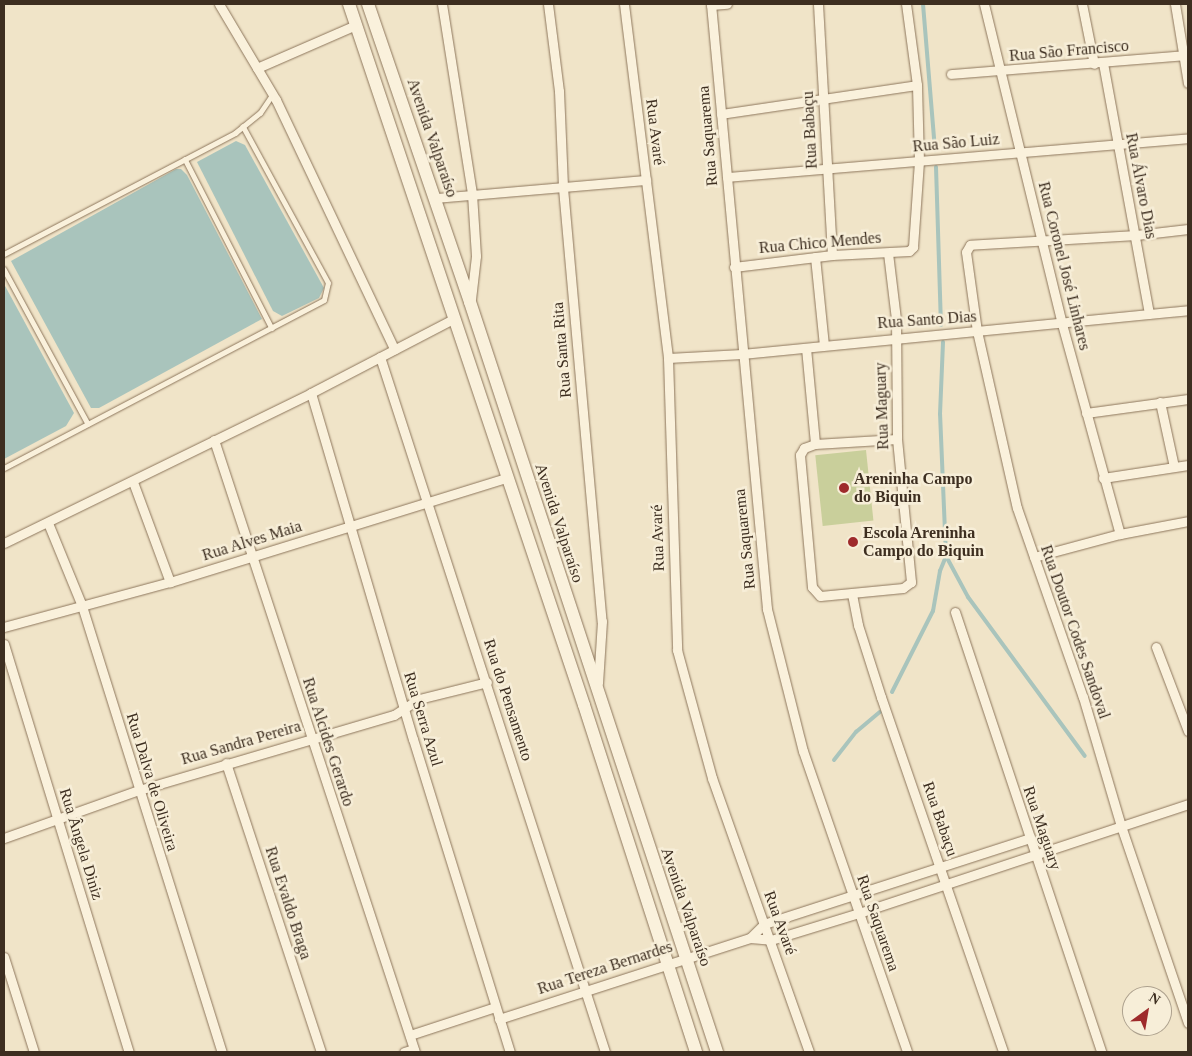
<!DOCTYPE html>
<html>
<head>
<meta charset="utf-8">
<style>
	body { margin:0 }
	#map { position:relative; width:1192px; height:1056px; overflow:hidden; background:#f0e4c8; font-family:"Times New Roman",serif }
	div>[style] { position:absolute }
	.green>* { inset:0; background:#c9cf9b; transform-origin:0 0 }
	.water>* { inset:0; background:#a9c4bc }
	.stream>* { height:4px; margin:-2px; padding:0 2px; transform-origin:2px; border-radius:2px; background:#a9c4bc }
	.roads { filter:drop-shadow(0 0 1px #8d765c) drop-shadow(0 0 1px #8d765c) }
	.service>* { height:4.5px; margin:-2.25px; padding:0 2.25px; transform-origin:2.25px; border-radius:2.25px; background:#faf1dc }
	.minor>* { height:9px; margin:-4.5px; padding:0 4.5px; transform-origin:4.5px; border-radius:4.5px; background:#faf1dc }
	.secondary>* { height:12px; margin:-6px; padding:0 6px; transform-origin:6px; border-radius:6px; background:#faf1dc }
	.dots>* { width:14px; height:14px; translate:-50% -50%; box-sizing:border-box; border:2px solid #f7eed8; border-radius:50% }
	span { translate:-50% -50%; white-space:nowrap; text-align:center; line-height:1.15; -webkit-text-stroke:5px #f7eed8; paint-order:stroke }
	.street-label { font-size:16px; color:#3d2e20 }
	.poi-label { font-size:16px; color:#3d2e20; font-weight:700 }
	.left { translate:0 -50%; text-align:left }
	.frame { position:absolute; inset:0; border:5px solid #3d2e20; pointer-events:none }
	.north { position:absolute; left:1122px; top:986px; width:50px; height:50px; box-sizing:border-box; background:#f7eed8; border:1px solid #ada18e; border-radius:50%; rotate:32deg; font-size:14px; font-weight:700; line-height:20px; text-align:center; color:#3d2e20 }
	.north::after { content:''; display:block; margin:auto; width:18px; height:22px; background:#9e2a2b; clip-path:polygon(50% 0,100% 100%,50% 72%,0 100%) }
</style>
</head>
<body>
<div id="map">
	<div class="green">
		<i style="left:866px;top:450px;width:71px;height:51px;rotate:84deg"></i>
	</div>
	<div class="water">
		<i style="clip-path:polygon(236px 141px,245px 145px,324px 288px,319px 298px,282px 316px,273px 311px,197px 162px)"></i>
		<i style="clip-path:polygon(176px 169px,181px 169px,187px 175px,262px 319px,99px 408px,91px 408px,11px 261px)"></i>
		<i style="clip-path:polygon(4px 284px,74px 413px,66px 426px,4px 459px)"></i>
	</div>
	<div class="stream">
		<i style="left:923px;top:4px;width:146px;rotate:85.3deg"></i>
		<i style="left:936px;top:167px;width:158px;rotate:88.2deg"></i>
		<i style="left:946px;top:556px;width:47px;rotate:61.8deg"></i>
		<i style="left:968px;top:597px;width:197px;rotate:53.7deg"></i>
		<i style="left:892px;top:692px;width:91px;rotate:-63.2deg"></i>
		<i style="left:933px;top:611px;width:41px;rotate:-80.1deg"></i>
		<i style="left:940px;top:571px;width:16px;rotate:-68deg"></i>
		<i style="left:946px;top:556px;width:142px;rotate:-92.4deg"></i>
		<i style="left:940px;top:414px;width:72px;rotate:-87.6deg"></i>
		<i style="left:834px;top:760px;width:36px;rotate:-52deg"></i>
		<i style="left:856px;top:732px;width:31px;rotate:-40deg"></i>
	</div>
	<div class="roads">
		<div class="service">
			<i style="left:185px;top:159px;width:190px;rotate:62.8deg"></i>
			<i style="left:4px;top:254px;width:261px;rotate:-27.6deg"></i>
			<i style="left:235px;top:133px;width:32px;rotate:-39deg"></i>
			<i style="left:260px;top:113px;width:23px;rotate:-56deg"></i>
			<i style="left:4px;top:269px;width:176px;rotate:61.5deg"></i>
			<i style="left:4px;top:468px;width:361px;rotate:-27.7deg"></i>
			<i style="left:324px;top:300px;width:17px;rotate:-77deg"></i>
			<i style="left:328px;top:283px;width:178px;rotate:-118.6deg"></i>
		</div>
		<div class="minor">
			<i style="left:219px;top:4px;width:112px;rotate:59.3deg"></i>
			<i style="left:276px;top:100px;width:276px;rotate:64.6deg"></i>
			<i style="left:442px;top:4px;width:192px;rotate:81deg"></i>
			<i style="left:472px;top:194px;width:62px;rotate:86.3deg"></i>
			<i style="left:476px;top:256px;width:43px;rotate:96.6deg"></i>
			<i style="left:548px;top:4px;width:88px;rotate:82.8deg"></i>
			<i style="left:559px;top:91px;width:97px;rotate:87.6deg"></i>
			<i style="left:563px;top:188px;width:435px;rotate:84.9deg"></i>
			<i style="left:602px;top:621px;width:62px;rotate:93.7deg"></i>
			<i style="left:624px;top:4px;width:357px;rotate:82.9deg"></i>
			<i style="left:668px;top:358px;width:292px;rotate:88.2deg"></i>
			<i style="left:677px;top:650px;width:133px;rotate:74.7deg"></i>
			<i style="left:712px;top:778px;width:291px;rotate:70.5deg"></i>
			<i style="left:711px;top:4px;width:608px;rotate:84.71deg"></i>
			<i style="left:767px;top:609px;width:146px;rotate:75.8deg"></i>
			<i style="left:803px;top:751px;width:318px;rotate:70.9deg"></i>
			<i style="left:818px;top:4px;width:251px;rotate:86.8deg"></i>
			<i style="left:984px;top:4px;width:329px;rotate:76.3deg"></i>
			<i style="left:1062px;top:324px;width:218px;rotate:74.6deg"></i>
			<i style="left:1082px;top:4px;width:61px;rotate:78.7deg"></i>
			<i style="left:1175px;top:4px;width:80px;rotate:80.7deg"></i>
			<i style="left:711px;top:5px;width:16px;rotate:-4deg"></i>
			<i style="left:1103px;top:63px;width:255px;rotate:79.6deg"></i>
			<i style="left:257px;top:68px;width:108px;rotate:-23.5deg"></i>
			<i style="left:951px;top:74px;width:238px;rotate:-4.6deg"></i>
			<i style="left:721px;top:114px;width:198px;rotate:-8.4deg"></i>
			<i style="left:727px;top:177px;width:463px;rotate:-4.8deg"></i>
			<i style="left:436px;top:198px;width:211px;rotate:-4.9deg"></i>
			<i style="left:1188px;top:229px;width:52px;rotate:173.4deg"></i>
			<i style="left:1136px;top:235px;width:166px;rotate:176.6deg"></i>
			<i style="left:970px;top:245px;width:8px;rotate:120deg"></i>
			<i style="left:966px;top:252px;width:80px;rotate:82.1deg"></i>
			<i style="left:977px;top:331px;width:181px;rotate:77.3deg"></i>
			<i style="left:1017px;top:508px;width:200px;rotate:70.8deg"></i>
			<i style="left:1083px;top:697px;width:134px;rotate:73.6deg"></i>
			<i style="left:1121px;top:826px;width:208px;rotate:71.2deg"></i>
			<i style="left:888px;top:253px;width:66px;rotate:83.1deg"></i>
			<i style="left:896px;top:319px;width:120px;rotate:89.5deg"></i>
			<i style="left:897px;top:439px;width:144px;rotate:84.4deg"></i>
			<i style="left:911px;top:582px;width:10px;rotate:143deg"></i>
			<i style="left:903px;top:588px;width:83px;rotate:174.5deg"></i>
			<i style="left:820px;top:596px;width:12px;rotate:-132deg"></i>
			<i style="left:812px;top:587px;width:133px;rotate:-95.2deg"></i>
			<i style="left:800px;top:455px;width:8px;rotate:-60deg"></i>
			<i style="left:804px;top:448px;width:12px;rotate:-20deg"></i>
			<i style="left:815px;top:444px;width:82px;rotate:-3.5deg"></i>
			<i style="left:815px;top:257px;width:88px;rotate:84.2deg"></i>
			<i style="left:734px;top:267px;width:99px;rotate:-7deg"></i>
			<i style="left:832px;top:255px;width:77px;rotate:-3deg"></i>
			<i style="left:909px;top:251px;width:6px;rotate:-45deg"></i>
			<i style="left:913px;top:247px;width:85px;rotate:-86deg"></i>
			<i style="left:919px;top:162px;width:77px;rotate:-91.5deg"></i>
			<i style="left:917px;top:85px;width:82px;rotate:-97.7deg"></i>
			<i style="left:806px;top:348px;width:96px;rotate:84.6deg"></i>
			<i style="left:380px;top:357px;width:731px;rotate:72.06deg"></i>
			<i style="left:668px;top:358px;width:74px;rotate:-3.1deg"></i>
			<i style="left:742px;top:354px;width:448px;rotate:-5.6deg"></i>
			<i style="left:311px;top:393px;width:361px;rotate:73.6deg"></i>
			<i style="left:413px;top:739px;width:328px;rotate:72.8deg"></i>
			<i style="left:1160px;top:402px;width:66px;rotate:77.8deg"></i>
			<i style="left:1086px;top:413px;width:103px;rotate:-7.8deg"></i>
			<i style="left:214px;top:440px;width:644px;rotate:71.82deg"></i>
			<i style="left:1103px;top:478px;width:86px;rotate:-8.7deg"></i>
			<i style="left:133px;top:482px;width:107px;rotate:69.7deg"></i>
			<i style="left:48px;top:523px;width:90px;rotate:67.7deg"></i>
			<i style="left:82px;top:606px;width:467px;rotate:72.6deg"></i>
			<i style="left:4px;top:543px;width:342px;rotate:-26deg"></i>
			<i style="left:311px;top:393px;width:162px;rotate:-27.5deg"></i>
			<i style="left:1034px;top:557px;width:89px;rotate:-15deg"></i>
			<i style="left:1120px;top:534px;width:69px;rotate:-10.8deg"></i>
			<i style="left:852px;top:594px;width:32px;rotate:79deg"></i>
			<i style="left:858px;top:625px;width:76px;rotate:72.3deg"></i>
			<i style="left:881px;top:697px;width:375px;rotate:71deg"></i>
			<i style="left:955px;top:612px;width:464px;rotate:71.6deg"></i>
			<i style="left:4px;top:627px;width:172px;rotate:-15.2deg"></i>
			<i style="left:170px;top:582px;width:353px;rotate:-17.2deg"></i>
			<i style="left:4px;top:644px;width:427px;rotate:73deg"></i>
			<i style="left:1156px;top:647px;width:90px;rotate:69.1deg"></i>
			<i style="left:226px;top:763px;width:304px;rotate:71.8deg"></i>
			<i style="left:4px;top:838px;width:143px;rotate:-19.6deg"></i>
			<i style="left:139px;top:790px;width:266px;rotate:-16.4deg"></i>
			<i style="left:394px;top:715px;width:30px;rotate:-33deg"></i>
			<i style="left:419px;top:699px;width:70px;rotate:-14deg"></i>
			<i style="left:750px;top:938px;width:21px;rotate:5deg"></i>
			<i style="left:771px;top:940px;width:92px;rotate:-17.1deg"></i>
			<i style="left:859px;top:913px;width:347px;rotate:-18.3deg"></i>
			<i style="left:4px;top:957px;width:100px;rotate:72.5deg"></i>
			<i style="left:499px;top:1019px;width:264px;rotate:-17.9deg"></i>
			<i style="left:750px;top:938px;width:20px;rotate:-45deg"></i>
			<i style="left:764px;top:924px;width:280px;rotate:-17.9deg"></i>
			<i style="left:410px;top:1035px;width:89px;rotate:-18.2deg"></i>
			<i style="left:404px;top:1052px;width:10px;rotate:-17deg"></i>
		</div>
		<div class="secondary">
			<i style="left:349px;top:4px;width:739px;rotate:71.47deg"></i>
			<i style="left:584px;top:705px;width:365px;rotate:72.1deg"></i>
			<i style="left:368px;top:4px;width:315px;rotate:71.1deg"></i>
			<i style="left:470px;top:302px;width:790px;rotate:71.77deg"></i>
		</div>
	</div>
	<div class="dots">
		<i style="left:844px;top:488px;background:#9e2a2b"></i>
		<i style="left:853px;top:542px;background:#9e2a2b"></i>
	</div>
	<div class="street-label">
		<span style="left:1069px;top:51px;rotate:-5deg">Rua São Francisco</span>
		<span style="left:810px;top:130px;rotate:-93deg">Rua Babaçu</span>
		<span style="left:655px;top:132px;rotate:83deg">Rua Avaré</span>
		<span style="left:708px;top:136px;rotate:-95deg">Rua Saquarema</span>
		<span style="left:432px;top:138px;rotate:71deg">Avenida Valparaíso</span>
		<span style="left:956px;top:143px;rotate:-5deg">Rua São Luiz</span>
		<span style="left:1141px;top:186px;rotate:79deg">Rua Álvaro Dias</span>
		<span style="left:820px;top:243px;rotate:-5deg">Rua Chico Mendes</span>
		<span style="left:1064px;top:266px;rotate:76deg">Rua Coronel José Linhares</span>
		<span style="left:927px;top:320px;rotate:-4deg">Rua Santo Dias</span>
		<span style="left:562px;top:350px;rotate:-95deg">Rua Santa Rita</span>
		<span style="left:882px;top:406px;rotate:-92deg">Rua Maguary</span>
		<span style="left:559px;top:523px;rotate:72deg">Avenida Valparaíso</span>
		<span style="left:658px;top:538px;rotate:-92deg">Rua Avaré</span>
		<span style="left:745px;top:539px;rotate:-96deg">Rua Saquarema</span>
		<span style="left:252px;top:541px;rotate:-17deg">Rua Alves Maia</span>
		<span style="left:1075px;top:632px;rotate:71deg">Rua Doutor Codes Sandoval</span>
		<span style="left:508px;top:700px;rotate:72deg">Rua do Pensamento</span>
		<span style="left:423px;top:719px;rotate:73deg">Rua Serra Azul</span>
		<span style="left:328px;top:742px;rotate:72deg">Rua Alcides Gerardo</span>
		<span style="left:241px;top:743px;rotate:-16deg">Rua Sandra Pereira</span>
		<span style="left:152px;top:782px;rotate:73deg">Rua Dalva de Oliveira</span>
		<span style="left:940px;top:819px;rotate:71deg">Rua Babaçu</span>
		<span style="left:1042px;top:828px;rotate:71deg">Rua Maguary</span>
		<span style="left:81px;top:844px;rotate:73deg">Rua Ângela Diniz</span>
		<span style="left:288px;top:903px;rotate:72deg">Rua Evaldo Braga</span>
		<span style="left:686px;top:907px;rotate:71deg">Avenida Valparaíso</span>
		<span style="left:780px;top:923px;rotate:70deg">Rua Avaré</span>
		<span style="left:878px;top:923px;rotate:71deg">Rua Saquarema</span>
		<span style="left:605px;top:968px;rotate:-18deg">Rua Tereza Bernardes</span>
	</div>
	<div class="poi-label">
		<span class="left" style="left:854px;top:488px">Areninha Campo<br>do Biquin</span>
		<span class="left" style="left:863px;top:542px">Escola Areninha<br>Campo do Biquin</span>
	</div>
	<div class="frame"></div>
	<div class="north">N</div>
</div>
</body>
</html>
